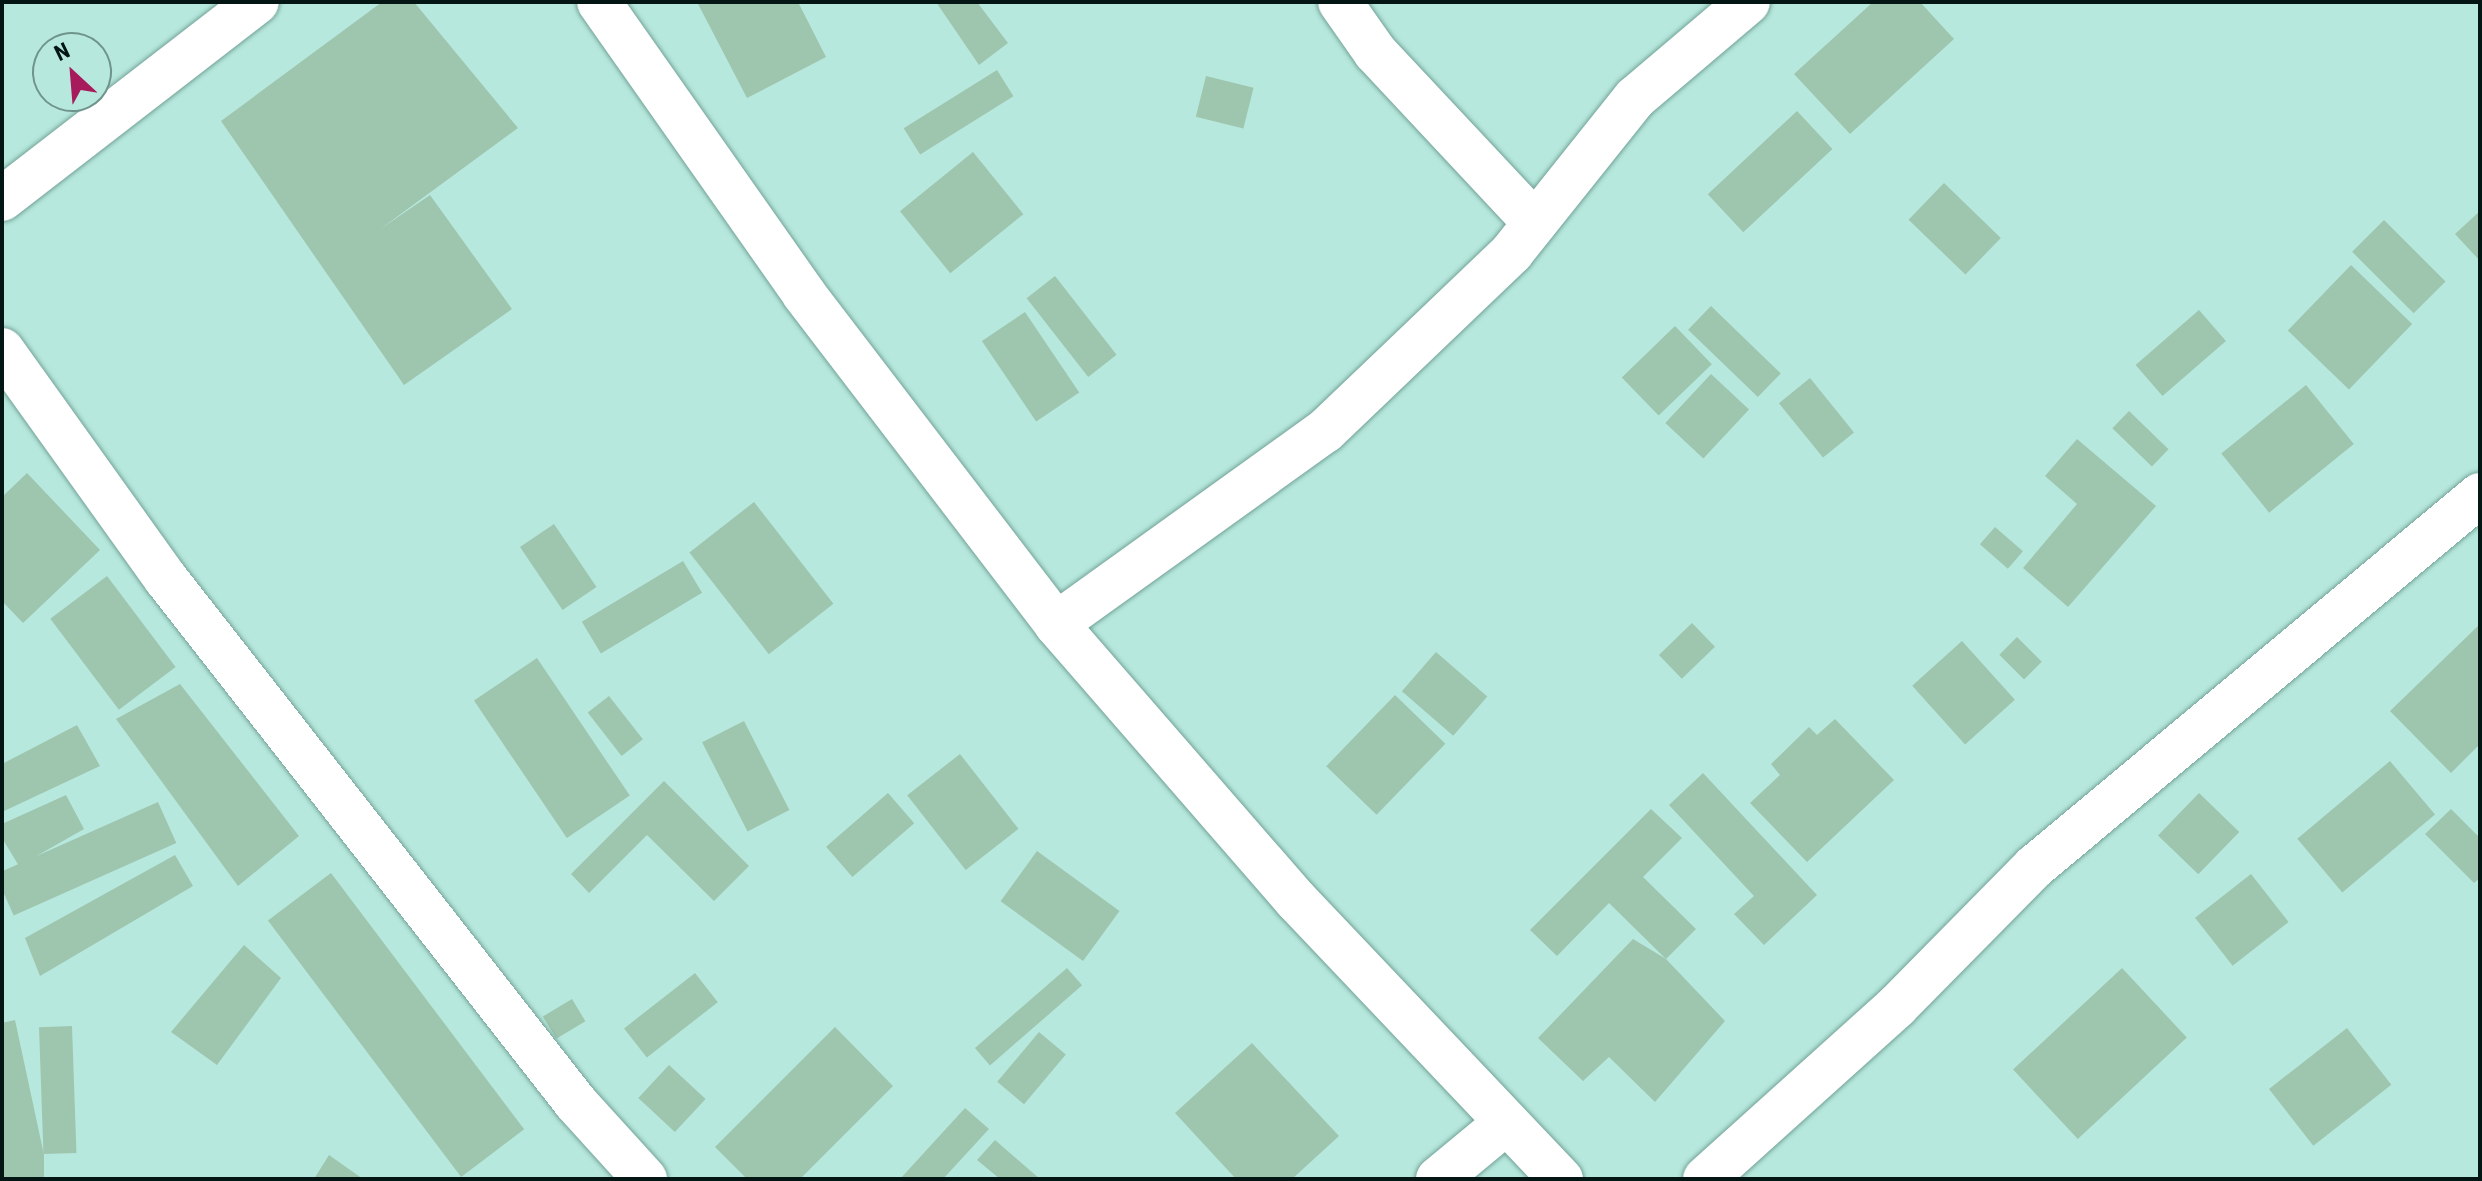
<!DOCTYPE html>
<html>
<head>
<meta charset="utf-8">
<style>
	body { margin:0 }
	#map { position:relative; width:2482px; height:1181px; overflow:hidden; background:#b7e8dd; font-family:"Roboto Condensed",sans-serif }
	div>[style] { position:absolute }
	.building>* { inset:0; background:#9ec5ae; transform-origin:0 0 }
	.roads { filter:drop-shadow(0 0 2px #73a297) drop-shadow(0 0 2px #73a297) }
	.minor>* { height:44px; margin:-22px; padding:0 22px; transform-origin:22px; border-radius:22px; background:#fff }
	span { translate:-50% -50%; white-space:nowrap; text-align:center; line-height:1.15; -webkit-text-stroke:7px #b7e8dd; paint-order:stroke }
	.frame { position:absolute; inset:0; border:4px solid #041613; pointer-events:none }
	.north { position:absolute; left:32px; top:32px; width:80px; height:80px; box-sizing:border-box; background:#b7e8dd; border:2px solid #6f948c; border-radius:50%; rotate:334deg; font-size:22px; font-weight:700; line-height:32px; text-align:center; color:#041613 }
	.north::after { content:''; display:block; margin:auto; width:28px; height:36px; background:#a71b5d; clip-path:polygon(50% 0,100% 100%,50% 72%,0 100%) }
</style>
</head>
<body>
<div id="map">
	<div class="building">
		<i style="clip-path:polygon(382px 2px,414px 2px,518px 128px,379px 230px,430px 195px,512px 309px,404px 385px,221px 121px)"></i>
		<i style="clip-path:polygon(697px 2px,798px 2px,826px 57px,747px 98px)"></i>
		<i style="clip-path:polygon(936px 2px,977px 2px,1008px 43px,979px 65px)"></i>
		<i style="clip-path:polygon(1873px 2px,1920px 2px,1954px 39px,1850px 134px,1794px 74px)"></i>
		<i style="left:997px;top:70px;width:31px;height:110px;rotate:58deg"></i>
		<i style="left:1206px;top:76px;width:49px;height:42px;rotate:14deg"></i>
		<i style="left:1797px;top:111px;width:52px;height:122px;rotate:47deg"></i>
		<i style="left:973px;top:152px;width:80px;height:94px;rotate:51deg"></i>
		<i style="left:1944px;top:183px;width:79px;height:51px;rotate:44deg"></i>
		<i style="clip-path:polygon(2480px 211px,2480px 261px,2455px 234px)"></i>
		<i style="left:2384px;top:220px;width:87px;height:45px;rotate:45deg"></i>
		<i style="left:2351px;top:265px;width:85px;height:91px;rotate:44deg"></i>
		<i style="left:1055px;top:276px;width:100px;height:36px;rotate:52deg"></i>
		<i style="left:1711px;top:306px;width:97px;height:33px;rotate:44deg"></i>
		<i style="left:2199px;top:310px;width:41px;height:84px;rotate:49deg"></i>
		<i style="left:1025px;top:312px;width:97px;height:52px;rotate:56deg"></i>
		<i style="left:1675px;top:326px;width:53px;height:74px;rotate:46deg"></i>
		<i style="left:1711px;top:374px;width:52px;height:67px;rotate:43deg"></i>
		<i style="left:1810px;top:378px;width:70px;height:40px;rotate:51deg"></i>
		<i style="left:2306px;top:385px;width:76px;height:109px;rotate:51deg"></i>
		<i style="left:2129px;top:411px;width:55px;height:24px;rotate:44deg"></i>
		<i style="clip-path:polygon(2077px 439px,2156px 506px,2068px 607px,2023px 568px,2077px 504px,2045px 476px)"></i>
		<i style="clip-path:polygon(27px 473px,100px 550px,23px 623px,2px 601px,2px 497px)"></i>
		<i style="left:754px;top:502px;width:129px;height:82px;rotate:52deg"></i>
		<i style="left:554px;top:524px;width:76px;height:41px;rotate:56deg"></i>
		<i style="left:1995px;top:527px;width:37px;height:23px;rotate:41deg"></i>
		<i style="left:683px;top:561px;width:37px;height:118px;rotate:59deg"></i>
		<i style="left:107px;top:576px;width:114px;height:71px;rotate:53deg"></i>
		<i style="left:1692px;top:623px;width:33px;height:46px;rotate:46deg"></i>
		<i style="clip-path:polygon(2480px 624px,2480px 744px,2451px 773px,2390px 711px)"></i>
		<i style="left:2017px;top:637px;width:35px;height:25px;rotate:45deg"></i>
		<i style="left:1962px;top:641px;width:79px;height:67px;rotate:48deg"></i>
		<i style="left:1436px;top:652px;width:68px;height:52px;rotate:41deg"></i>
		<i style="left:537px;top:658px;width:166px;height:76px;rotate:56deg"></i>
		<i style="clip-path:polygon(180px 684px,299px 836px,238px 886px,116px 719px)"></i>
		<i style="left:1395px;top:695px;width:70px;height:99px;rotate:44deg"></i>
		<i style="left:609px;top:696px;width:55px;height:27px;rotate:52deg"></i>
		<i style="clip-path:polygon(1835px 719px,1894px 780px,1807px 862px,1750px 803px,1780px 775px,1771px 764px,1809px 727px,1817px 735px)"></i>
		<i style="left:744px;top:721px;width:100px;height:47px;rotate:63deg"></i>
		<i style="clip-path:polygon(77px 725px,100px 766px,2px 812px,2px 764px)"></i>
		<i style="left:960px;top:754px;width:95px;height:67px;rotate:52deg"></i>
		<i style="left:2390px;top:761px;width:70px;height:121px;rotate:50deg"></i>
		<i style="clip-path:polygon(1703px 773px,1817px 895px,1764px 945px,1734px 914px,1754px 896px,1669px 805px)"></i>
		<i style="clip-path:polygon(664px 781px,749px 866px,714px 901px,647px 835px,589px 893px,571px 874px)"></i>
		<i style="left:888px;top:793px;width:40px;height:82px;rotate:49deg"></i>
		<i style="left:2199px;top:793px;width:56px;height:59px;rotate:44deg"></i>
		<i style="clip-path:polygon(66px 795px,84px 829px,19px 866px,2px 838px,2px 824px)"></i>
		<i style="left:158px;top:802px;width:45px;height:178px;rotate:66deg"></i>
		<i style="clip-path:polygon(1651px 809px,1682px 838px,1643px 877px,1696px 929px,1666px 959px,1609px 903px,1557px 956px,1530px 930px)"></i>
		<i style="clip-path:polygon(2451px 809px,2480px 838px,2480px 878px,2474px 883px,2425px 834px)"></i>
		<i style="left:1037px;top:851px;width:102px;height:62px;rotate:36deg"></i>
		<i style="clip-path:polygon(175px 855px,193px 886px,40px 976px,25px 938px)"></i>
		<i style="left:331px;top:873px;width:321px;height:79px;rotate:53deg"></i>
		<i style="left:2251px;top:874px;width:61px;height:71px;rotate:52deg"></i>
		<i style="clip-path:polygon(1633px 939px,1666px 959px,1725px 1021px,1655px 1102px,1609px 1057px,1583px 1081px,1538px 1038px)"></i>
		<i style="clip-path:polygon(244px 945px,281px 978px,217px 1065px,171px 1032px)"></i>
		<i style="left:1067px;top:968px;width:23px;height:122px;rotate:49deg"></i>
		<i style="left:2122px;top:968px;width:95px;height:149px;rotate:47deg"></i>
		<i style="left:695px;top:973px;width:37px;height:90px;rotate:52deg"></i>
		<i style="left:572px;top:999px;width:26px;height:34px;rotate:59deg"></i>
		<i style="clip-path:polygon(15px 1020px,44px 1155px,44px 1179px,2px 1179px,2px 1023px)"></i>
		<i style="left:72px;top:1026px;width:127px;height:33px;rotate:88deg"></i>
		<i style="clip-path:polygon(835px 1027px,893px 1086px,800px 1179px,747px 1179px,715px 1147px)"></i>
		<i style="left:2347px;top:1028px;width:72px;height:99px;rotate:52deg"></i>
		<i style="left:1039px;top:1032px;width:35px;height:65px;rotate:40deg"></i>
		<i style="clip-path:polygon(1252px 1043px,1339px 1136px,1292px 1179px,1236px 1179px,1175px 1113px)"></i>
		<i style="left:669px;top:1065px;width:50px;height:45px;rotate:43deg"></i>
		<i style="clip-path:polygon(965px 1108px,989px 1129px,943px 1179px,900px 1179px)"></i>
		<i style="clip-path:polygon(995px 1140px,1040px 1179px,1000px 1179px,977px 1160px)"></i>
		<i style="clip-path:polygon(329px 1155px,363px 1179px,314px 1179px)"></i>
	</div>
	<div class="roads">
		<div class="minor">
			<i style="left:599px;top:2px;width:357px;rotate:54.9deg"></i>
			<i style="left:804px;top:294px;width:415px;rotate:52.6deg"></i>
			<i style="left:1056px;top:624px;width:366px;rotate:49deg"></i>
			<i style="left:1296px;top:900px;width:385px;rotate:46.5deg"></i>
			<i style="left:1340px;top:2px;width:61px;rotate:55deg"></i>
			<i style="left:1375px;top:52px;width:234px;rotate:46.9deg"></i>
			<i style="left:2px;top:199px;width:322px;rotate:-37.7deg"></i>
			<i style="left:2px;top:350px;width:282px;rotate:54.4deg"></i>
			<i style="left:166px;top:579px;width:665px;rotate:51.96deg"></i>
			<i style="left:576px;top:1103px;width:103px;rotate:47.8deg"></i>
			<i style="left:1056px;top:624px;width:331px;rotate:-35.7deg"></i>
			<i style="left:1325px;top:431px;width:259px;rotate:-43.7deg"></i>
			<i style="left:1512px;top:252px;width:197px;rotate:-51.4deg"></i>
			<i style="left:1635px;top:98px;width:148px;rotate:-40.3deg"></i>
			<i style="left:1438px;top:1179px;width:89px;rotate:-39.6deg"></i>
			<i style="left:1705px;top:1179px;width:258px;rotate:-42deg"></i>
			<i style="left:1897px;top:1006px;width:195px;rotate:-45.4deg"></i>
			<i style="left:2034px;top:867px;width:581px;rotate:-39.83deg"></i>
		</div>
	</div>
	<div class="frame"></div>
	<div class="north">N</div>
</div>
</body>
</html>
